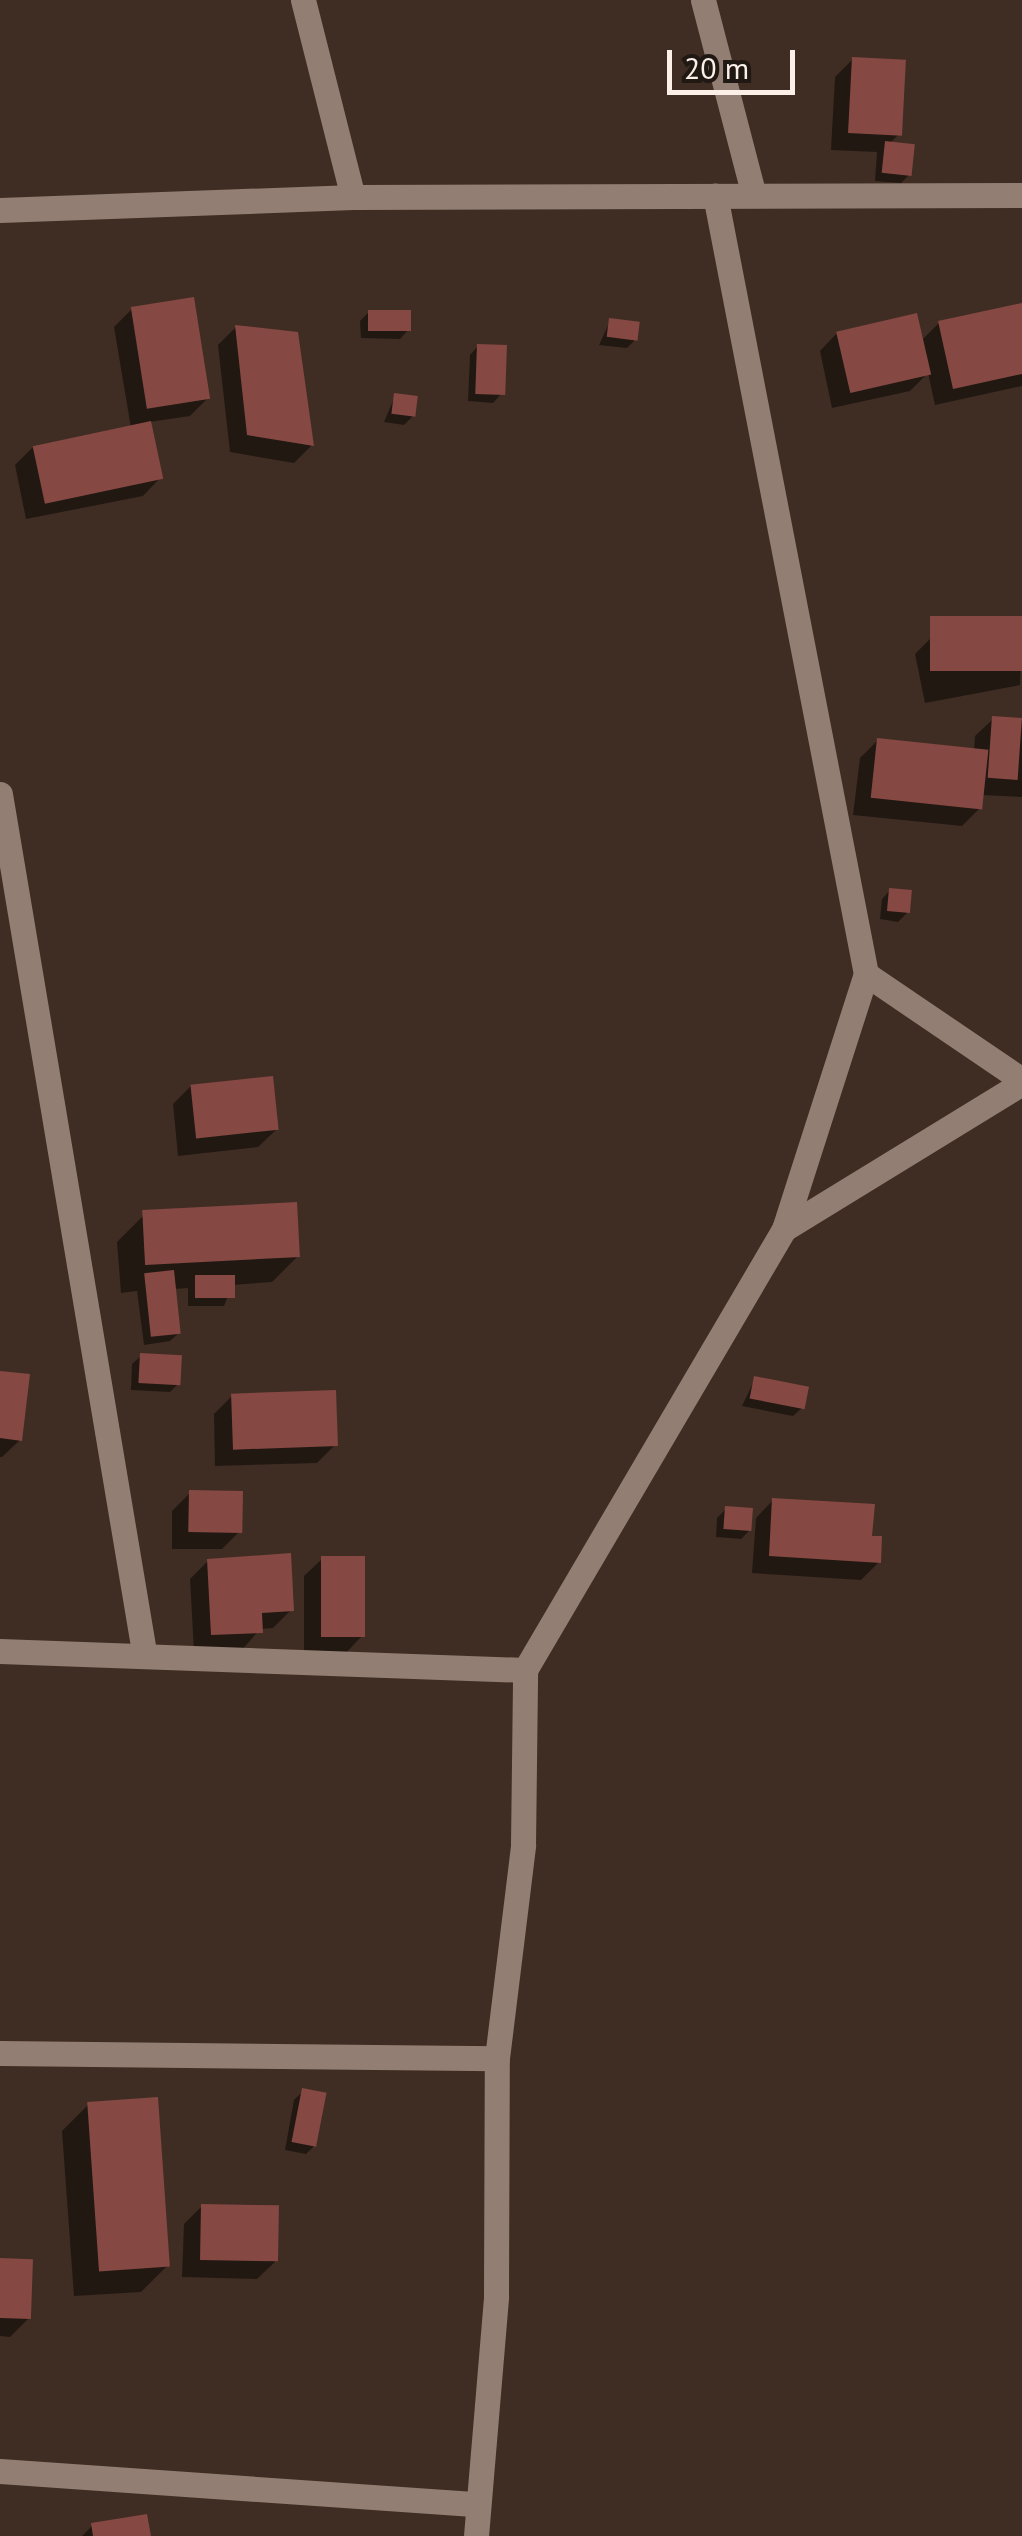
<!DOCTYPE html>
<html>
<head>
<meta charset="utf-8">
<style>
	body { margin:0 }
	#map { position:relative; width:1022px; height:2536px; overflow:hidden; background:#3f2d23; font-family:"PT Sans",sans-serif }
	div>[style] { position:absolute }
	.shadow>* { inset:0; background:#0007 }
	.building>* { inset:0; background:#864843; transform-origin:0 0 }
	.minor>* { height:25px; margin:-12.5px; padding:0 12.5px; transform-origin:12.5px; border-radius:12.5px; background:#937e73 }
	span { translate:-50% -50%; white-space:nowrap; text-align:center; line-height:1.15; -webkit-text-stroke:9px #1f1813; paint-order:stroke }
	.scale { position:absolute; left:667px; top:50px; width:128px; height:45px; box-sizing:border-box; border:5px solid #fbefe8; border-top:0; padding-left:12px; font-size:30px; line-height:35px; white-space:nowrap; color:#fbefe8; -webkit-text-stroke:8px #1f1813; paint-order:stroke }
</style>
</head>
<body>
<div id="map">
	<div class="shadow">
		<i style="clip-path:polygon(853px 59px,899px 134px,889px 144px,909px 175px,901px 183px,875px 181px,877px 152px,831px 150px,835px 77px)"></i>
		<i style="clip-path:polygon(1022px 305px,1022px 386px,935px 405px,928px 373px,910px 391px,832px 408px,820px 351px,837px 333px,921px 341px,939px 323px)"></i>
		<i style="clip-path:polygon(132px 309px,208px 398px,190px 416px,149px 422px,160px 478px,143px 496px,26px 519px,15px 465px,33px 447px,131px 428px,114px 327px)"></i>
		<i style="clip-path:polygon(369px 312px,408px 330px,400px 339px,361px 338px,360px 321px)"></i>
		<i style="clip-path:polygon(610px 321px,635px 340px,627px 348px,599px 345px)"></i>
		<i style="clip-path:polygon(236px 327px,311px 446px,294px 463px,230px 452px,218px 345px)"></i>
		<i style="clip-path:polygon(478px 346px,501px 394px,493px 403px,468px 401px,470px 355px)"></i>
		<i style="clip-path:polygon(395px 396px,413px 416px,404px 425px,384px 422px)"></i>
		<i style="clip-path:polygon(1022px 619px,1020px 685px,925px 703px,915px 654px,933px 636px)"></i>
		<i style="clip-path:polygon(993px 719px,1022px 721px,1022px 797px,981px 795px,980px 808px,962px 826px,853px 815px,860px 758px,878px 740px,974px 750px,975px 736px)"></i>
		<i style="clip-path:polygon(890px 890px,907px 913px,898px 922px,880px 919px,882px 899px)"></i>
		<i style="clip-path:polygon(191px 1086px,276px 1130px,258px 1147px,178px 1156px,173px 1104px)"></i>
		<i style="clip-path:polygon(143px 1216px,298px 1256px,272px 1282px,232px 1285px,224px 1306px,188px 1306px,188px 1288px,174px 1289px,179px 1333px,170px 1341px,144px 1345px,137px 1291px,121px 1293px,117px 1242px)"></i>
		<i style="clip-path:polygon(141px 1356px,179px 1383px,170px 1392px,131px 1390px,132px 1364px)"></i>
		<i style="clip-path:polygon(0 1373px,20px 1440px,2px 1457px,0 1457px)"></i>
		<i style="clip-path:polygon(755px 1379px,802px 1408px,793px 1416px,742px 1406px)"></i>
		<i style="clip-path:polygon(232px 1396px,335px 1445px,317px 1463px,215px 1466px,214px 1414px)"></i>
		<i style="clip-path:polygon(190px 1493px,240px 1531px,222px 1549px,172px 1549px,172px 1511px)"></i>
		<i style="clip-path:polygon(773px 1500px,870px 1539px,879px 1562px,861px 1580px,752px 1573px,756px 1518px)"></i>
		<i style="clip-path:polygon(726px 1509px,750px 1530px,741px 1539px,716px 1537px,717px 1518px)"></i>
		<i style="clip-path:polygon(322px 1559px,362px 1636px,345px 1654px,304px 1654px,304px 1576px)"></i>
		<i style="clip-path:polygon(208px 1561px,291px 1610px,273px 1628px,260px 1629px,242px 1650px,194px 1652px,190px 1579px)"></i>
		<i style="clip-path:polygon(303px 2091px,315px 2145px,306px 2154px,285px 2150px,294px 2100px)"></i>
		<i style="clip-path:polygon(88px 2105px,167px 2266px,141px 2292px,74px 2296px,62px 2131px)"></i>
		<i style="clip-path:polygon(202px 2206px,275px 2262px,257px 2279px,182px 2277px,184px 2224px)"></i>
		<i style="clip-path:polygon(0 2261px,28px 2319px,10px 2337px,0 2336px)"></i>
		<i style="clip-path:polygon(92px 2526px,149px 2536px,82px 2536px)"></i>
	</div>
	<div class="building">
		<i style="left:852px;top:57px;width:54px;height:76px;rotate:3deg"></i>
		<i style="left:885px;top:141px;width:30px;height:32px;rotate:6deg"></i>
		<i style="left:194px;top:297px;width:103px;height:64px;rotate:81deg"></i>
		<i style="clip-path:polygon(1022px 303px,1022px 374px,953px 389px,938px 321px)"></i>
		<i style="left:368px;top:310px;width:43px;height:21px"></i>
		<i style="left:917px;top:313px;width:63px;height:83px;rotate:77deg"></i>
		<i style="left:609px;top:318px;width:31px;height:19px;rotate:7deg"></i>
		<i style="clip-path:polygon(235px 325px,298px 332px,314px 446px,247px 435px)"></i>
		<i style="left:477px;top:344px;width:30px;height:50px;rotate:2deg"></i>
		<i style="left:394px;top:393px;width:24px;height:21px;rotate:7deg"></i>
		<i style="left:151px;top:421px;width:59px;height:121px;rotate:78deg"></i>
		<i style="left:1022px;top:616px;width:55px;height:92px;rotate:90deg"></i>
		<i style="left:992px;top:716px;width:30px;height:62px;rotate:4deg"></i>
		<i style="left:877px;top:738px;width:112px;height:60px;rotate:6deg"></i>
		<i style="left:889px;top:888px;width:23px;height:23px;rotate:5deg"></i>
		<i style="left:273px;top:1076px;width:54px;height:83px;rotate:84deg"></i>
		<i style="left:297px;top:1202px;width:55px;height:155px;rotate:87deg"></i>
		<i style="left:174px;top:1270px;width:64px;height:30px;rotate:84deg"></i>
		<i style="left:195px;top:1275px;width:40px;height:23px"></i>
		<i style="left:140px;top:1353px;width:42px;height:30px;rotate:3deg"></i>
		<i style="clip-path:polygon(0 1371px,30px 1374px,22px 1441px,0 1438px)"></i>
		<i style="left:754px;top:1376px;width:56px;height:23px;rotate:11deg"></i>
		<i style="left:336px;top:1390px;width:56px;height:105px;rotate:88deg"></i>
		<i style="left:189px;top:1490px;width:54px;height:42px;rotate:1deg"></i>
		<i style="clip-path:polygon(772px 1498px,875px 1504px,872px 1536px,882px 1536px,881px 1563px,769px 1556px)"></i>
		<i style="left:725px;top:1506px;width:28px;height:23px;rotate:4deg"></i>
		<i style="clip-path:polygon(291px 1553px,294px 1611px,262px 1613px,263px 1633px,211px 1635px,207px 1559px)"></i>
		<i style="left:321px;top:1556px;width:44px;height:81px"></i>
		<i style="left:302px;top:2088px;width:25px;height:55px;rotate:11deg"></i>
		<i style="left:158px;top:2097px;width:170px;height:71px;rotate:86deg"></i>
		<i style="left:201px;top:2204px;width:78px;height:56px;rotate:1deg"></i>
		<i style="left:0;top:2258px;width:33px;height:60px;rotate:2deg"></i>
		<i style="clip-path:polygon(147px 2514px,151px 2536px,93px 2536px,91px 2523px)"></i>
	</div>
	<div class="minor">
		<i style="left:303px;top:0;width:203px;rotate:75.8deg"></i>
		<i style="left:703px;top:0;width:198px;rotate:75.4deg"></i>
		<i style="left:0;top:210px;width:353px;rotate:-2.1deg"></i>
		<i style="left:353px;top:197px;width:669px;rotate:-0.17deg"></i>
		<i style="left:0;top:794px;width:870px;rotate:80.47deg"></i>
		<i style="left:866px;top:974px;width:189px;rotate:34.2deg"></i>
		<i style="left:784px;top:1229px;width:279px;rotate:-31.5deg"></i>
		<i style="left:0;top:1651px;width:525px;rotate:2.07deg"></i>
		<i style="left:525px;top:1670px;width:511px;rotate:-59.57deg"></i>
		<i style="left:784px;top:1229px;width:268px;rotate:-72.2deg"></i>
		<i style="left:866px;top:974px;width:793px;rotate:-100.97deg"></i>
		<i style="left:0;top:2053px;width:497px;rotate:0.6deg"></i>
		<i style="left:0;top:2471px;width:478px;rotate:4deg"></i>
		<i style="left:476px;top:2536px;width:240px;rotate:-85.2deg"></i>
		<i style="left:496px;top:2297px;width:239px;rotate:-89.8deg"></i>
		<i style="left:497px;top:2058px;width:215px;rotate:-83deg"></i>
		<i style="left:523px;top:1845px;width:175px;rotate:-89.3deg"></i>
	</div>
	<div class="scale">20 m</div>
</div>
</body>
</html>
